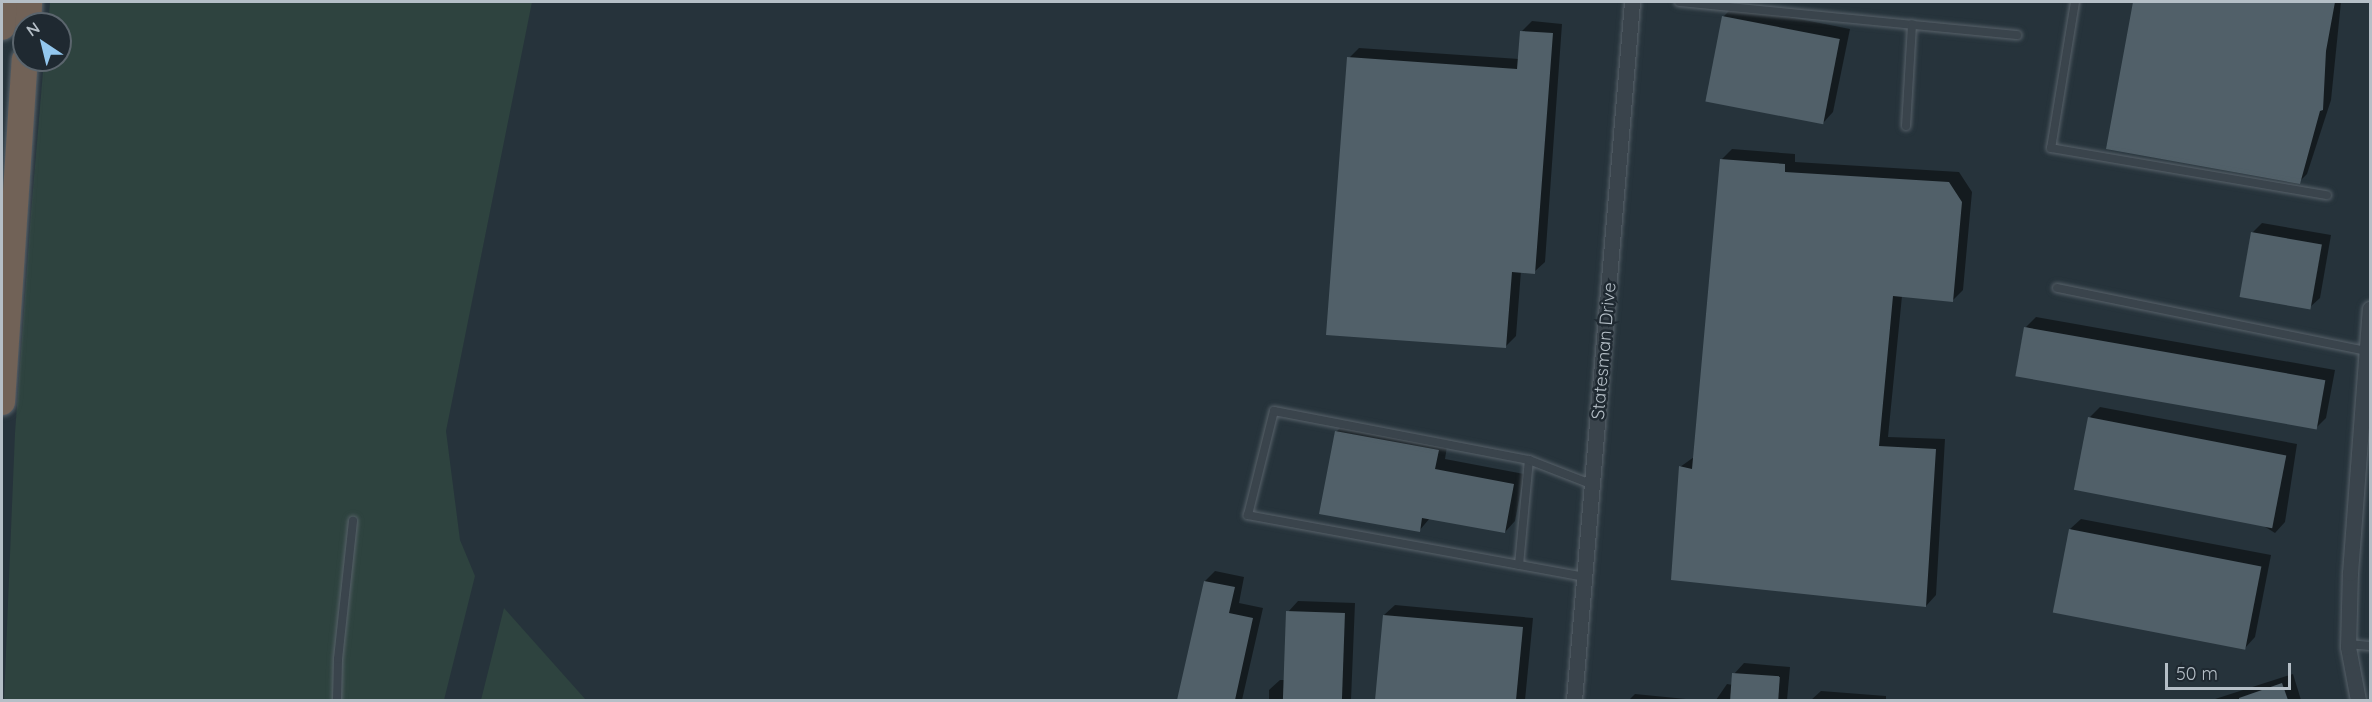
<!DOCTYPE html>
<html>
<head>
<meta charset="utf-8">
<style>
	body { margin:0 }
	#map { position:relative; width:2372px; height:702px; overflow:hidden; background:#26333b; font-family:Quicksand,sans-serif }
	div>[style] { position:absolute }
	.green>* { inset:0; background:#2e433f }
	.shadow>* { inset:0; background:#0007 }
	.building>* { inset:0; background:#516069; transform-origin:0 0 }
	.roads { filter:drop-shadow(0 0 2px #58626a) drop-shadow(0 0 2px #58626a) }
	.service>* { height:8px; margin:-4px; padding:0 4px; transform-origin:4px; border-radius:4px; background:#3a444c }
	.minor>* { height:15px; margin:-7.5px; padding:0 7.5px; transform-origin:7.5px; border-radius:7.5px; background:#3a444c }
	.motorway>* { height:26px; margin:-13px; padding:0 13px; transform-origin:13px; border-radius:13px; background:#716257 }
	span { translate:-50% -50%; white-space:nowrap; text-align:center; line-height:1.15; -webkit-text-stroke:5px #1f2931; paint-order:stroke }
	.street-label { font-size:18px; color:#b5bfc7 }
	.frame { position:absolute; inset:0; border:3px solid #b5bfc7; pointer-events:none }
	.north { position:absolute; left:12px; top:12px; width:60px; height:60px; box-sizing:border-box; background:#1f2931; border:2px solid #5b656d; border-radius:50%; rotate:325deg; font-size:16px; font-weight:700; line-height:24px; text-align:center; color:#b5bfc7 }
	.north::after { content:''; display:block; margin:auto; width:21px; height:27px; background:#93c7ee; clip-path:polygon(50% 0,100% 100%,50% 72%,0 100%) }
	.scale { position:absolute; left:2165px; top:663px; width:126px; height:27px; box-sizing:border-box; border:3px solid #b5bfc7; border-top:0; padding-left:8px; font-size:18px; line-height:21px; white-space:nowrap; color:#b5bfc7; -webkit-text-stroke:4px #1f2931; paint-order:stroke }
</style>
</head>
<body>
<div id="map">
	<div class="green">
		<i style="clip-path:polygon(50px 2px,532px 2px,446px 431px,460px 540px,475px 576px,444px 700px,4px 700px,15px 433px,31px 213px,44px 60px,60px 60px,60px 24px,48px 24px)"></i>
		<i style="clip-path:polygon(504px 608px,586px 700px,481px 700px)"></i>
	</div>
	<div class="shadow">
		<i style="clip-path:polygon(2135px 2px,2341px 2px,2331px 100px,2307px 174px,2299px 182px,2108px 148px)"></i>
		<i style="clip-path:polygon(1734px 6px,1850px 29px,1833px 112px,1823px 123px,1723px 17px)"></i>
		<i style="clip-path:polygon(1532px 21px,1562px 24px,1545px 262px,1534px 272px,1521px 271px,1516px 336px,1506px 346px,1349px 58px,1359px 48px,1519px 59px,1521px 32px)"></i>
		<i style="clip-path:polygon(1732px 149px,1795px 154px,1795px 162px,1959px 172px,1972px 192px,1963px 290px,1953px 300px,1902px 296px,1888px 437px,1945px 439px,1936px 595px,1926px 606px,1680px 467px,1694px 457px,1722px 159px)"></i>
		<i style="clip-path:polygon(2262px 223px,2331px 235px,2320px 298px,2309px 308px,2252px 233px)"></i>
		<i style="clip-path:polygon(2036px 317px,2335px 370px,2326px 418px,2316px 428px,2026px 327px)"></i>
		<i style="clip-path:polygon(2100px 407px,2297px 444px,2285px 522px,2275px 533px,2090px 417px)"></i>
		<i style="clip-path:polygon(1346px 422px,1448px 440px,1445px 459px,1524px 474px,1515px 521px,1505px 532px,1430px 518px,1419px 531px,1336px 432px)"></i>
		<i style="clip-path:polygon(2081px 519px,2271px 555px,2255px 637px,2245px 648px,2070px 529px)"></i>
		<i style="clip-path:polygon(1215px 571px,1244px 577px,1239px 603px,1263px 608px,1242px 700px,1178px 700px,1205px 581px)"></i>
		<i style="clip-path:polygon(1298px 601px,1355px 603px,1351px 700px,1269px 700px,1269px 690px,1280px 680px,1285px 680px,1288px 612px)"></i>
		<i style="clip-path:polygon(1395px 605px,1533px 618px,1525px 700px,1376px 700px,1384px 615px)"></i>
		<i style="clip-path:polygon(1744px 663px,1790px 667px,1787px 700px,1716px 700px,1727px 684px,1733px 685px,1734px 674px)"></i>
		<i style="clip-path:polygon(2293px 674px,2301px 700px,2212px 700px)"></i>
		<i style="clip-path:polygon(1821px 691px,1886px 696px,1886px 700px,1811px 700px)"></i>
		<i style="clip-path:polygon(1635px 694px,1696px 700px,1629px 700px)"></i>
	</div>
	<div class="building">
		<i style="clip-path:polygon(2133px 2px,2335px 2px,2326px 51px,2323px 110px,2320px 111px,2300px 184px,2106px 149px)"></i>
		<i style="left:1722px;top:16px;width:120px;height:87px;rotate:11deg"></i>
		<i style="clip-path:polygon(1520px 31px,1553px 33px,1535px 274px,1512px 272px,1506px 348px,1326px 335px,1347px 57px,1517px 69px)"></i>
		<i style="clip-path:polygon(1720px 159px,1785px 164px,1785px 172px,1949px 182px,1962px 202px,1953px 302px,1893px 296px,1879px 446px,1936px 449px,1926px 607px,1671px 580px,1679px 466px,1692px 469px)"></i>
		<i style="left:2251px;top:232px;width:72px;height:66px;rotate:10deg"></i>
		<i style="left:2024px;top:327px;width:306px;height:50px;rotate:10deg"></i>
		<i style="left:2088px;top:417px;width:202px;height:74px;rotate:11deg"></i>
		<i style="clip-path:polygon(1335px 431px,1439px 450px,1435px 469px,1514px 484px,1505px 533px,1422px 518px,1420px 532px,1319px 514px)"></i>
		<i style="left:2069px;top:529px;width:196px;height:85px;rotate:11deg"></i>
		<i style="clip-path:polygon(1204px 581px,1235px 587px,1229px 613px,1253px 618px,1235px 700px,1177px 700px)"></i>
		<i style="left:1286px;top:611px;width:59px;height:89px;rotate:2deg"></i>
		<i style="clip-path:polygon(1383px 615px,1523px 627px,1516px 700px,1375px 700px)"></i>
		<i style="left:1732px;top:673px;width:48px;height:27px;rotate:4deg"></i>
		<i style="clip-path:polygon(2282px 683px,2288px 700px,2239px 700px,2239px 698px)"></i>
	</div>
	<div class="roads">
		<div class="service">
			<i style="left:1679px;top:2px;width:340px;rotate:5.6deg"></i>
			<i style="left:2075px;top:2px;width:148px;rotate:99.3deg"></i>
			<i style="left:2051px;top:148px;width:280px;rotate:9.7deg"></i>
			<i style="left:1906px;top:126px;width:102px;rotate:-86.6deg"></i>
			<i style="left:2057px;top:288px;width:316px;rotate:11.5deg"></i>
			<i style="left:1519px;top:565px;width:105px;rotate:-84.6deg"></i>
			<i style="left:1585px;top:577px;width:343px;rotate:-169.6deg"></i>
			<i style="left:1248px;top:515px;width:107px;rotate:-76deg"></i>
			<i style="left:1274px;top:411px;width:260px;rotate:10.9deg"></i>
			<i style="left:1529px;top:460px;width:69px;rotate:21.3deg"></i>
			<i style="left:2348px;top:644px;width:22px;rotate:5deg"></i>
			<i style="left:337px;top:700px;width:41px;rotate:-88.6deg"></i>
			<i style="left:338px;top:659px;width:139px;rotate:-83.8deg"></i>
		</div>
		<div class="minor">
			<i style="left:1574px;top:700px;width:700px;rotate:-85.25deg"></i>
			<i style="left:2358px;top:700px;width:54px;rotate:-100.7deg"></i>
			<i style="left:2348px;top:647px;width:74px;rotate:-88.5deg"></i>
			<i style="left:2350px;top:573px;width:265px;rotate:-85.7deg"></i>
		</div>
		<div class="motorway">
			<i style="left:28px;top:24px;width:22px;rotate:-87deg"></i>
			<i style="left:2px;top:27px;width:25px;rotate:-85deg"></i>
			<i style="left:2px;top:402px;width:343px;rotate:-86.2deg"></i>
		</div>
	</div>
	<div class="street-label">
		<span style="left:1604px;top:351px;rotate:-85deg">Statesman Drive</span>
	</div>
	<div class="frame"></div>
	<div class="north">N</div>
	<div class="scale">50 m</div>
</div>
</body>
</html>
